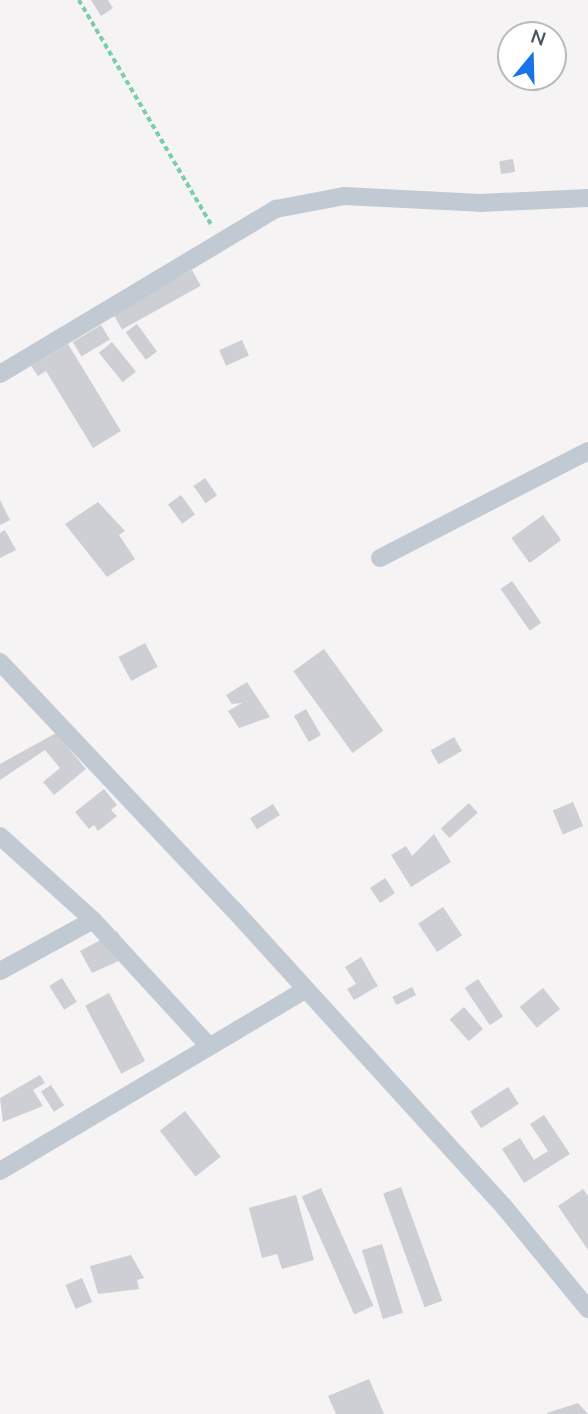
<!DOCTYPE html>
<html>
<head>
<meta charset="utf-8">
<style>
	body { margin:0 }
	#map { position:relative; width:588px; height:1414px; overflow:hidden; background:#f5f3f3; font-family:"Nunito Sans",sans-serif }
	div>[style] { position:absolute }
	.building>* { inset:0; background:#cdcfd5; transform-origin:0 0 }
	.path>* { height:3.5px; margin-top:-1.75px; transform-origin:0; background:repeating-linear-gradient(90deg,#7ad0a6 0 5px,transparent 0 8.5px) }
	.street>* { height:18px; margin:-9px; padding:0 9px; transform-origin:9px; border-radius:9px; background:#c1cad2 }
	span { translate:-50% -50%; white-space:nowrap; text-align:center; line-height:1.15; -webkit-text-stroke:5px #fff; paint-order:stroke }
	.north { position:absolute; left:497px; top:21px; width:70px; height:70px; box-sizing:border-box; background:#fff; border:2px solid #b7bbc0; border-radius:50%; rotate:19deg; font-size:19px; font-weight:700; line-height:28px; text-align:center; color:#4a5661 }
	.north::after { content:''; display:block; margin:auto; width:24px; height:32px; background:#1a73e8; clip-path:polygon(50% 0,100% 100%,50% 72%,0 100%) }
</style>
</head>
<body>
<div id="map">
	<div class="building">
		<i style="clip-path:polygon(91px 0,108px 0,113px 8px,101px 16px)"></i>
		<i style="left:513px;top:159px;width:13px;height:14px;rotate:81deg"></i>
		<i style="left:192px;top:270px;width:18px;height:90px;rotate:61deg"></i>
		<i style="left:137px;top:324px;width:34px;height:14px;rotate:54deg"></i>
		<i style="left:101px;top:325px;width:17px;height:33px;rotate:59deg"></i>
		<i style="left:242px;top:340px;width:17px;height:25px;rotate:66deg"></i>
		<i style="left:112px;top:342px;width:38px;height:17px;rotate:51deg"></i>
		<i style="clip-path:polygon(68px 344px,121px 431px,93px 448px,46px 371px,38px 376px,31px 366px)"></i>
		<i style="left:205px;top:478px;width:21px;height:14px;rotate:55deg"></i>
		<i style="left:181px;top:495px;width:24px;height:16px;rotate:54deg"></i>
		<i style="clip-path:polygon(0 500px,10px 520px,0 525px)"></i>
		<i style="clip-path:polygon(98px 502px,125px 531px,119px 535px,135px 559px,107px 577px,65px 524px)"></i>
		<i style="left:543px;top:515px;width:31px;height:39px;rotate:54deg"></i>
		<i style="clip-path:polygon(5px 530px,16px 550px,0 558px,0 533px)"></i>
		<i style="left:512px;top:581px;width:51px;height:14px;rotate:55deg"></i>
		<i style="left:145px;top:643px;width:27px;height:30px;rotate:62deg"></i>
		<i style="left:324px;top:649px;width:101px;height:38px;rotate:54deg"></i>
		<i style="clip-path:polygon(247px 682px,270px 717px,239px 728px,228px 711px,242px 703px,232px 704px,226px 695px)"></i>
		<i style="left:306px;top:709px;width:30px;height:14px;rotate:60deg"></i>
		<i style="clip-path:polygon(56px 733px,86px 769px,54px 795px,43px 782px,60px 768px,45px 750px,0 780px,0 764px)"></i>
		<i style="left:454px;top:737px;width:16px;height:27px;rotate:60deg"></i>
		<i style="clip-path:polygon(104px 789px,117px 805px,111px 810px,117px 816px,98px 831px,94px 825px,89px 829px,75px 812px)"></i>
		<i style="left:573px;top:802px;width:26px;height:22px;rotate:67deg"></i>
		<i style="left:469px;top:803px;width:13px;height:38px;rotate:48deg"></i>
		<i style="left:273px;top:804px;width:13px;height:27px;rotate:58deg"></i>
		<i style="clip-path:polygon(434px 834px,451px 862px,411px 887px,391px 855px,406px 846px,412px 856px)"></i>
		<i style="left:385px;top:878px;width:18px;height:18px;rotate:56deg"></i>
		<i style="left:443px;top:907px;width:34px;height:30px;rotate:56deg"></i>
		<i style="clip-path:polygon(117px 931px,128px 950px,121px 960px,92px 973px,80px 951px)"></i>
		<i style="clip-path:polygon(361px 957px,378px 986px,354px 1000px,347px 989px,356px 984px,345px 967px)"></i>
		<i style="left:62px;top:978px;width:28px;height:15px;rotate:58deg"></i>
		<i style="left:478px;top:979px;width:45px;height:16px;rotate:56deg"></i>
		<i style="left:412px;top:987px;width:9px;height:22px;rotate:63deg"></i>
		<i style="left:543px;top:988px;width:27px;height:30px;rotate:51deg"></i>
		<i style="left:109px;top:993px;width:77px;height:27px;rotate:62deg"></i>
		<i style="left:464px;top:1007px;width:29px;height:19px;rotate:49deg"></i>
		<i style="clip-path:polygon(40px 1075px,45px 1083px,33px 1090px,43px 1106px,3px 1122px,0 1098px)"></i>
		<i style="left:51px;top:1085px;width:24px;height:12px;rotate:57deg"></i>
		<i style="left:508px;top:1087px;width:20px;height:45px;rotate:57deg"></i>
		<i style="left:185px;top:1111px;width:58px;height:32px;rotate:52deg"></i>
		<i style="clip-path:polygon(544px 1115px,570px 1154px,524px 1183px,502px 1149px,520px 1138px,534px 1160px,548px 1151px,530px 1124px)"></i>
		<i style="left:401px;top:1187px;width:121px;height:19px;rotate:70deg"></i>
		<i style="left:321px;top:1188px;width:129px;height:21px;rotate:66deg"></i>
		<i style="clip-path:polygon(583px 1189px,588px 1196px,588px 1250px,558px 1206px)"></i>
		<i style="clip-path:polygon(296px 1195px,314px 1260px,282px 1269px,277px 1254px,262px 1258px,249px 1208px)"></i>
		<i style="left:382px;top:1244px;width:72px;height:21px;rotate:73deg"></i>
		<i style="clip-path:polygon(131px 1255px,144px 1278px,137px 1280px,139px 1289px,98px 1294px,90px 1266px)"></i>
		<i style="left:82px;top:1278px;width:26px;height:18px;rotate:67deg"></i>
		<i style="clip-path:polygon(369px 1379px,384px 1414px,336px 1414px,328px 1396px)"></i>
		<i style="clip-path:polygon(578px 1403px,588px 1414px,547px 1414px,547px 1413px)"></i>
	</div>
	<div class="path">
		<i style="left:79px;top:0;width:262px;rotate:59.5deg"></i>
	</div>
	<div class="street">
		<i style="left:0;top:374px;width:322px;rotate:-30.9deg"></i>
		<i style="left:276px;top:209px;width:69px;rotate:-10.8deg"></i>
		<i style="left:344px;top:196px;width:136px;rotate:2.9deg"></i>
		<i style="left:480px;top:203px;width:108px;rotate:-2.7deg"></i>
		<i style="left:380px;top:558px;width:234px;rotate:-27.2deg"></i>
		<i style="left:0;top:662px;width:341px;rotate:46.7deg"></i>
		<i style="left:234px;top:910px;width:403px;rotate:47.7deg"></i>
		<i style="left:505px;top:1208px;width:131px;rotate:50.6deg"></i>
		<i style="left:0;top:836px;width:125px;rotate:42.1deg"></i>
		<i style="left:0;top:971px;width:106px;rotate:-28.7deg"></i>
		<i style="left:93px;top:920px;width:171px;rotate:47.4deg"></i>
		<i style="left:0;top:1171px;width:355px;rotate:-30.7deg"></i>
	</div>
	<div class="north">N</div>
</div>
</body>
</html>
